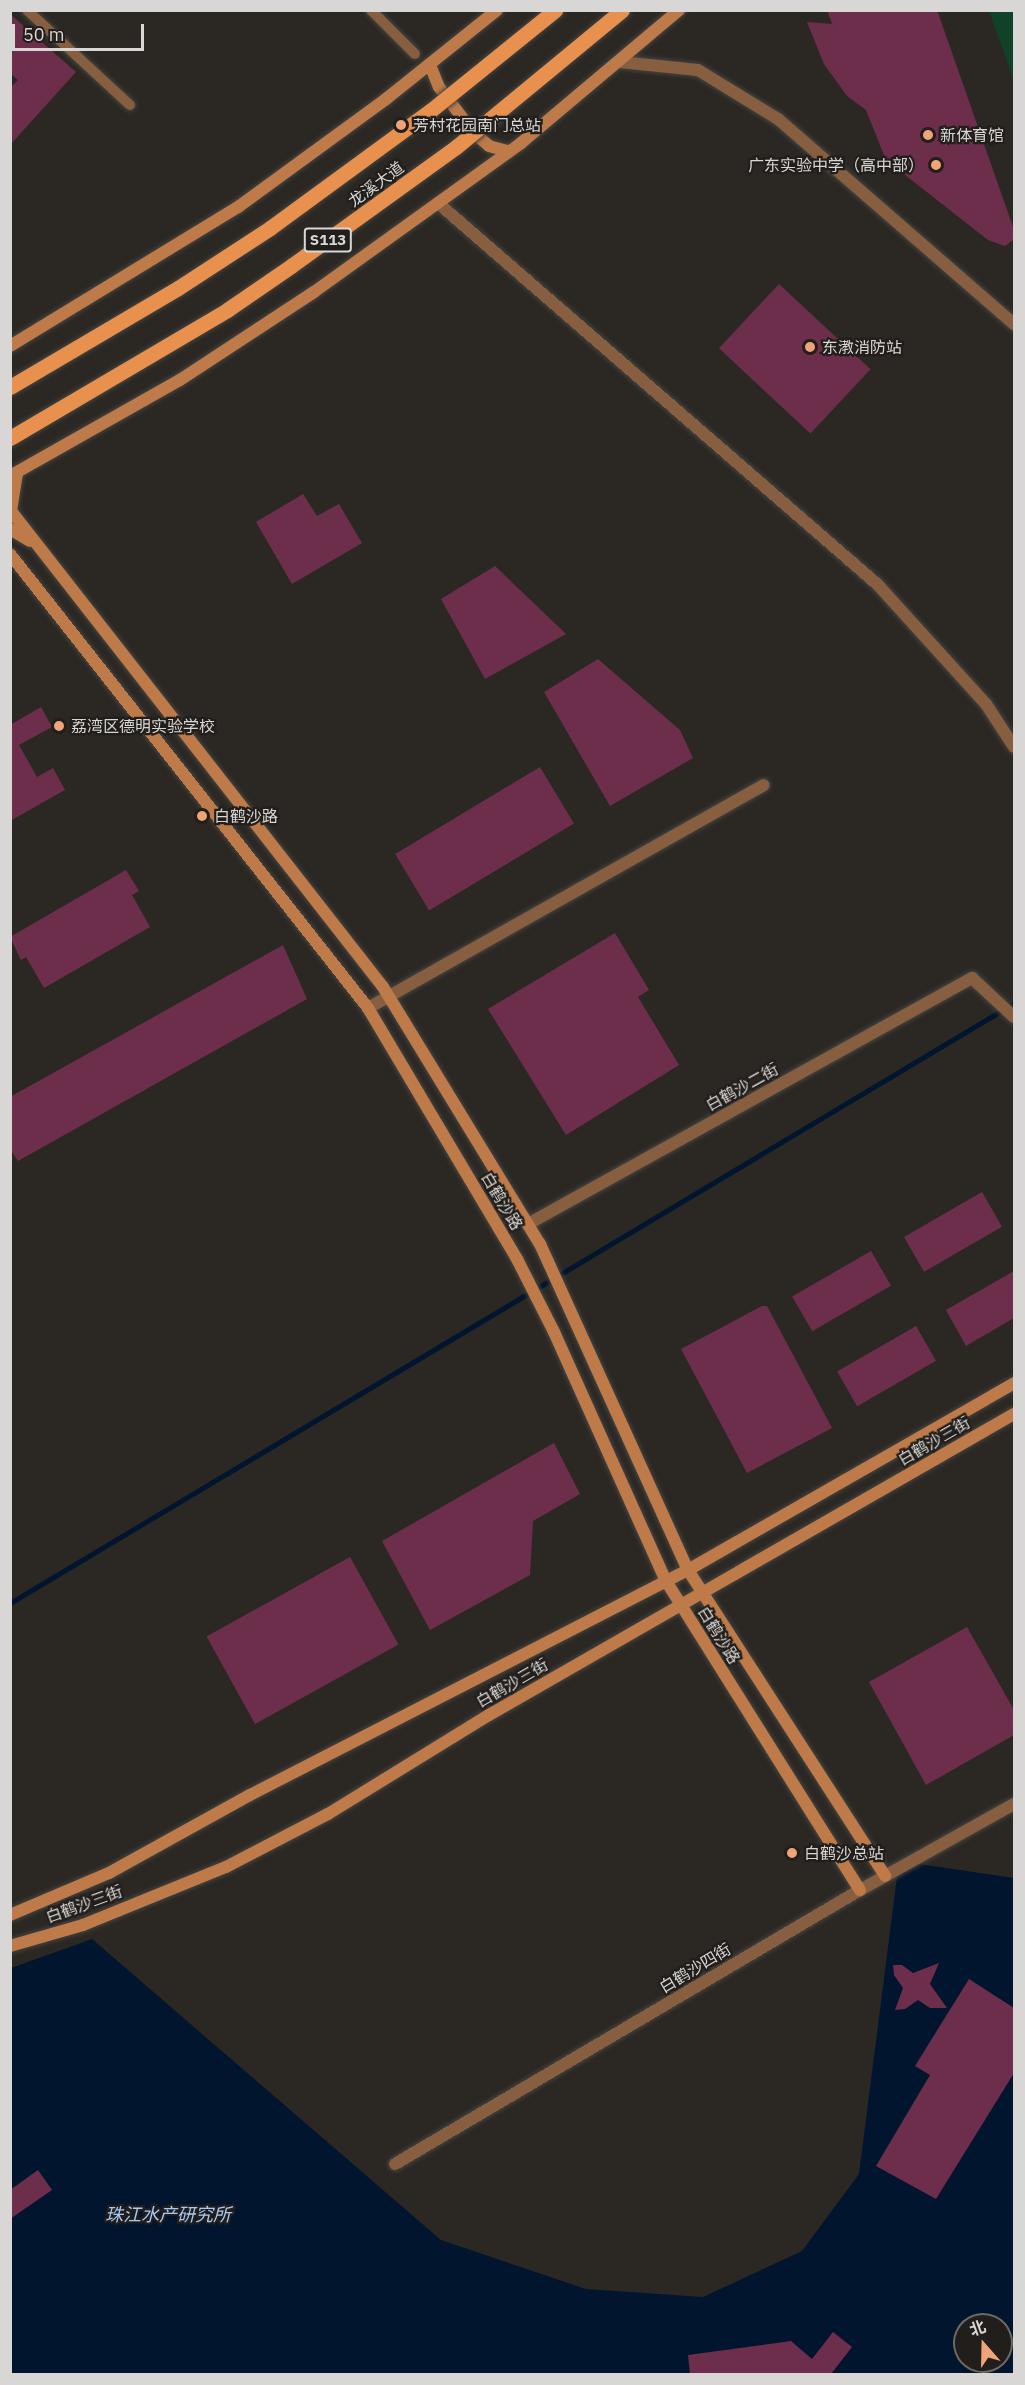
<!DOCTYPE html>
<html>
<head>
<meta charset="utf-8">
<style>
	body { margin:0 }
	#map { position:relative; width:1025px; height:2385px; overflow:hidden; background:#2b2824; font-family:"IBM Plex Sans","Noto Sans SC",sans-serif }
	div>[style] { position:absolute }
	.green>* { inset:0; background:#0f4226 }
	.water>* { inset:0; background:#02152f }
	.stream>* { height:5px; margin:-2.5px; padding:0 2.5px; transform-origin:2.5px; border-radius:2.5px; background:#02152f }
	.building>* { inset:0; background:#6d2e4c; transform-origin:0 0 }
	.roads { filter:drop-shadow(0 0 2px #474440) drop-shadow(0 0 2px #474440) }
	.lane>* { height:10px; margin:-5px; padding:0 5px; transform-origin:5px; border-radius:5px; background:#885e40 }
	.street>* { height:12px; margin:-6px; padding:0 6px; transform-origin:6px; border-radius:6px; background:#885e40 }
	.secondary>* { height:12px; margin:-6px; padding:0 6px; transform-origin:6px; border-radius:6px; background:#be7b49 }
	.bridges { filter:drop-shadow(0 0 2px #474440) drop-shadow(0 0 2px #474440) }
	.primary-bridge>* { height:15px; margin:-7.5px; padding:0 7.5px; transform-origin:7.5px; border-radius:7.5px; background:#e8914f }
	.dots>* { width:16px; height:16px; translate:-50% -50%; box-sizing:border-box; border:3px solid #211e1b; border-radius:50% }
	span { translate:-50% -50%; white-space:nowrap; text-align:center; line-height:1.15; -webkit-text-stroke:4.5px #211e1b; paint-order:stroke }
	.shield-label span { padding:2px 4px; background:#211e1b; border:2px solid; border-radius:4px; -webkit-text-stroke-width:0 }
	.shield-label { font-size:15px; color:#d9d7d5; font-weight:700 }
	.poi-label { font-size:16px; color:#d9d7d5 }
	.left { translate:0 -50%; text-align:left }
	.right { translate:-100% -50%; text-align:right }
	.street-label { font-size:16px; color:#d9d7d5 }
	.water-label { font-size:18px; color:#a5caf8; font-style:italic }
	.frame { position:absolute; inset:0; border:12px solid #d9d7d5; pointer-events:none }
	.north { position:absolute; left:953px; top:2313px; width:60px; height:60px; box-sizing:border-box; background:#211e1b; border:2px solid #6b6865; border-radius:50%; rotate:340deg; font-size:16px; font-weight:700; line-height:24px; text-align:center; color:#d9d7d5 }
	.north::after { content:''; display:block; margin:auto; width:21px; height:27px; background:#efa378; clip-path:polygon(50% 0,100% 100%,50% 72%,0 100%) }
	.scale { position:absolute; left:12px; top:24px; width:132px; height:27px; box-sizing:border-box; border:3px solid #d9d7d5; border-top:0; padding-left:8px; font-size:18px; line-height:21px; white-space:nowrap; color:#d9d7d5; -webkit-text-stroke:4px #211e1b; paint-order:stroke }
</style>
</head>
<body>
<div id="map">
	<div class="green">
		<i style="clip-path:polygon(989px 11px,1014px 11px,1014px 81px)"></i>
	</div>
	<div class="water">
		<i style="clip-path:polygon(evenodd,899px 1861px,1014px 1878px,1014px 2374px,11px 2374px,11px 1968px,92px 1939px,441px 2240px,586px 2289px,703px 2297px,802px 2251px,859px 2174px,899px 1861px,965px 2325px,1001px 2325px,1001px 2361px,965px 2361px,965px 2325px)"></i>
	</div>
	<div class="stream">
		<i style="left:10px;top:1603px;width:1170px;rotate:-30.86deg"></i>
	</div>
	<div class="building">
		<i style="clip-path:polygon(827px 10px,937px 10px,1013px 227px,1013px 240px,1005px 246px,988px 240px,886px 160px,866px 110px,847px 96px,824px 64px,807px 22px,832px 24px)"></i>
		<i style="clip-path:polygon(10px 14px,76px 72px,10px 145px,10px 88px,18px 80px,10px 73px)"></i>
		<i style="left:779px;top:284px;width:125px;height:88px;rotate:43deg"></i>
		<i style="clip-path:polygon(303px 494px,317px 516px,339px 504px,362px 543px,292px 584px,256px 522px)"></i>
		<i style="clip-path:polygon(495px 566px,566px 634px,485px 679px,441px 599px)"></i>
		<i style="clip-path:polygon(598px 659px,680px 730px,693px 758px,610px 806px,544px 692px)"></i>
		<i style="clip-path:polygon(41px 707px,52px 727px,19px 745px,37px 777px,53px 768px,65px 790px,10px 821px,10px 725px)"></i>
		<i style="left:540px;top:767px;width:66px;height:169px;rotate:59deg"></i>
		<i style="clip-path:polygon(126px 870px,139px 891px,132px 895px,150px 927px,44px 988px,26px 957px,21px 960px,10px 937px)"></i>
		<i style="clip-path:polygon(615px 933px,649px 990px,638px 997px,679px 1065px,566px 1135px,488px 1009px)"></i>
		<i style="clip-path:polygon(283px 945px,307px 999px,18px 1161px,10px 1149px,10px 1097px)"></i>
		<i style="left:982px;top:1192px;width:40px;height:90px;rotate:60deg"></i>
		<i style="left:871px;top:1251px;width:40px;height:91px;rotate:60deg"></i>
		<i style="clip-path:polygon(1014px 1271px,1014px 1318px,966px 1346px,946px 1310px)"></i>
		<i style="clip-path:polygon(762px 1306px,767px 1306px,832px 1428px,747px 1473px,681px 1349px)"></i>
		<i style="left:916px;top:1326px;width:40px;height:91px;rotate:60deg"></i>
		<i style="clip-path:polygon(554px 1443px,580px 1494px,533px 1521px,530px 1575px,430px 1630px,382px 1541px)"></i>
		<i style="left:350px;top:1557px;width:100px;height:164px;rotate:61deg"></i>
		<i style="clip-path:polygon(967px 1627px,1014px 1710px,1014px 1735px,926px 1785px,869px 1682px)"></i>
		<i style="clip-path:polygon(939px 1963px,930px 1984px,947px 2008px,930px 2008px,918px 2000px,905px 2009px,895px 2010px,903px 1988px,894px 1975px,893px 1965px,902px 1965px,913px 1973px)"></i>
		<i style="clip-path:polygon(969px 1979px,1014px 2008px,1014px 2073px,936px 2199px,876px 2166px,930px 2075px,915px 2066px)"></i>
		<i style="clip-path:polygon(38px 2170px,52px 2190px,10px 2219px,10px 2190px)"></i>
		<i style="clip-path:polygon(833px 2332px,852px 2347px,831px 2374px,690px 2374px,688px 2355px,791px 2341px,812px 2359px)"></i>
	</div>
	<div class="roads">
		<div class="lane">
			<i style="left:27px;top:10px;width:140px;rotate:42.7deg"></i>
			<i style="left:371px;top:10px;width:62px;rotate:45deg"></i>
		</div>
		<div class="street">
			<i style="left:620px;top:62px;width:78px;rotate:5.9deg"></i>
			<i style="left:698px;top:70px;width:94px;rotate:31.5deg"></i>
			<i style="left:778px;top:119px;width:313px;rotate:41deg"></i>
			<i style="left:438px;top:203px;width:583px;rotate:40.96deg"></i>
			<i style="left:878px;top:585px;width:161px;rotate:47.8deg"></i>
			<i style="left:986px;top:704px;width:51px;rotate:56.9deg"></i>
			<i style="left:368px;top:1008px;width:454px;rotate:-29.4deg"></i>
			<i style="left:528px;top:1224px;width:508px;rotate:-28.99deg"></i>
			<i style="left:972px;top:978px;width:57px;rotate:42.9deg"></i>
			<i style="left:395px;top:2164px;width:540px;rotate:-30.51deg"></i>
			<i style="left:860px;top:1890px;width:176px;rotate:-29.2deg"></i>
		</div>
		<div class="secondary">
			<i style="left:430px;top:65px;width:24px;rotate:68deg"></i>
			<i style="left:439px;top:87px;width:56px;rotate:52.9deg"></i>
			<i style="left:473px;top:132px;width:21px;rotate:41deg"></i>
			<i style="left:489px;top:146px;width:20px;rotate:15deg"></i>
			<i style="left:10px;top:346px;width:267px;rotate:-31.4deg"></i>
			<i style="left:238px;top:207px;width:183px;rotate:-36.1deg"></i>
			<i style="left:386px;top:99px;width:142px;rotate:-38.7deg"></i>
			<i style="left:17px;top:473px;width:38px;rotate:99deg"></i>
			<i style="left:11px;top:511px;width:604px;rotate:51.99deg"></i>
			<i style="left:383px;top:987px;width:301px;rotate:58.6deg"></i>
			<i style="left:540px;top:1244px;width:358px;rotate:65.6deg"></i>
			<i style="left:688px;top:1570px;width:364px;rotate:57.2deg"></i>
			<i style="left:10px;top:476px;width:195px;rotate:-29.5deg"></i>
			<i style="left:180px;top:380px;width:160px;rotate:-33.3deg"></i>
			<i style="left:314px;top:292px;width:255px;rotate:-35.7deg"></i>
			<i style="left:521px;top:143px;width:207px;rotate:-40.1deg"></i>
			<i style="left:10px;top:529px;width:23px;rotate:31deg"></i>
			<i style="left:10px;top:554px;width:578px;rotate:51.74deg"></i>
			<i style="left:368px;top:1008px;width:292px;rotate:59.3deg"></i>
			<i style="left:517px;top:1259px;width:82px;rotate:63.1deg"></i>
			<i style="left:554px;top:1332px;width:273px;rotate:65.8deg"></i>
			<i style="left:666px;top:1581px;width:365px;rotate:57.9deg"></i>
			<i style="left:10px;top:1915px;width:108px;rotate:-23deg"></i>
			<i style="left:109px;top:1873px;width:161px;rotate:-29deg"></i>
			<i style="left:250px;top:1795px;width:492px;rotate:-27.2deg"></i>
			<i style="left:688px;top:1570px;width:376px;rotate:-29.8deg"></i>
			<i style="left:10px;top:1946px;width:76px;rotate:-16deg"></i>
			<i style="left:83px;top:1925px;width:154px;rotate:-22.1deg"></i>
			<i style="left:226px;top:1867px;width:115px;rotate:-27.5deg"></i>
			<i style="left:328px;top:1814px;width:189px;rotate:-31.6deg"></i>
			<i style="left:489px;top:1715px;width:605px;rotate:-29.83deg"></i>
		</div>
	</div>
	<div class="bridges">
		<div class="primary-bridge">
			<i style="left:10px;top:387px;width:195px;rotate:-30.5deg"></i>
			<i style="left:178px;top:288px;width:110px;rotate:-33.1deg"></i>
			<i style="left:270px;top:228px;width:198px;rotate:-36.2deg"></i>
			<i style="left:430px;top:111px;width:161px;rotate:-38.9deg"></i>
			<i style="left:10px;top:438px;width:252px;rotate:-30.5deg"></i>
			<i style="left:227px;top:310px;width:78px;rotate:-34.5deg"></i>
			<i style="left:291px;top:266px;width:203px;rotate:-35.8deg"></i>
			<i style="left:456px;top:147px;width:215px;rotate:-39.5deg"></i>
		</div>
	</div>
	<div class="dots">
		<i style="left:401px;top:125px;background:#efa378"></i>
		<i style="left:928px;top:135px;background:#efa378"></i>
		<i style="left:936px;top:165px;background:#efa378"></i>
		<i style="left:810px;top:347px;background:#efa378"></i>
		<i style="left:59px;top:726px;background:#efa378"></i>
		<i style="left:202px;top:816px;background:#efa378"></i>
		<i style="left:792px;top:1853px;background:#efa378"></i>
	</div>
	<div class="shield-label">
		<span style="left:328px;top:240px">S113</span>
	</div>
	<div class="poi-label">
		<span class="left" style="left:413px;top:125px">芳村花园南门总站</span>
		<span class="left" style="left:940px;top:135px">新体育馆</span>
		<span class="right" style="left:924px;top:165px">广东实验中学（高中部）</span>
		<span class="left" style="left:822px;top:347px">东漖消防站</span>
		<span class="left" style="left:71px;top:726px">荔湾区德明实验学校</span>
		<span class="left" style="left:214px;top:816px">白鹤沙路</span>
		<span class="left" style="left:804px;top:1853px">白鹤沙总站</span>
	</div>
	<div class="street-label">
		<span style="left:376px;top:184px;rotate:-36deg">龙溪大道</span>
		<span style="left:742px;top:1087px;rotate:-29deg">白鹤沙二街</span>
		<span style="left:502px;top:1201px;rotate:59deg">白鹤沙路</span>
		<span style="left:934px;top:1441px;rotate:-30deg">白鹤沙三街</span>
		<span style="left:719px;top:1635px;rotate:58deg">白鹤沙路</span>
		<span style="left:512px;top:1683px;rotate:-30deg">白鹤沙三街</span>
		<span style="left:84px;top:1904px;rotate:-20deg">白鹤沙三街</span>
		<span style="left:695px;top:1968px;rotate:-31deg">白鹤沙四街</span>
	</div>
	<div class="water-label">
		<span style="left:168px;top:2215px">珠江水产研究所</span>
	</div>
	<div class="frame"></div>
	<div class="north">北</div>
	<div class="scale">50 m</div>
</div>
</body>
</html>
